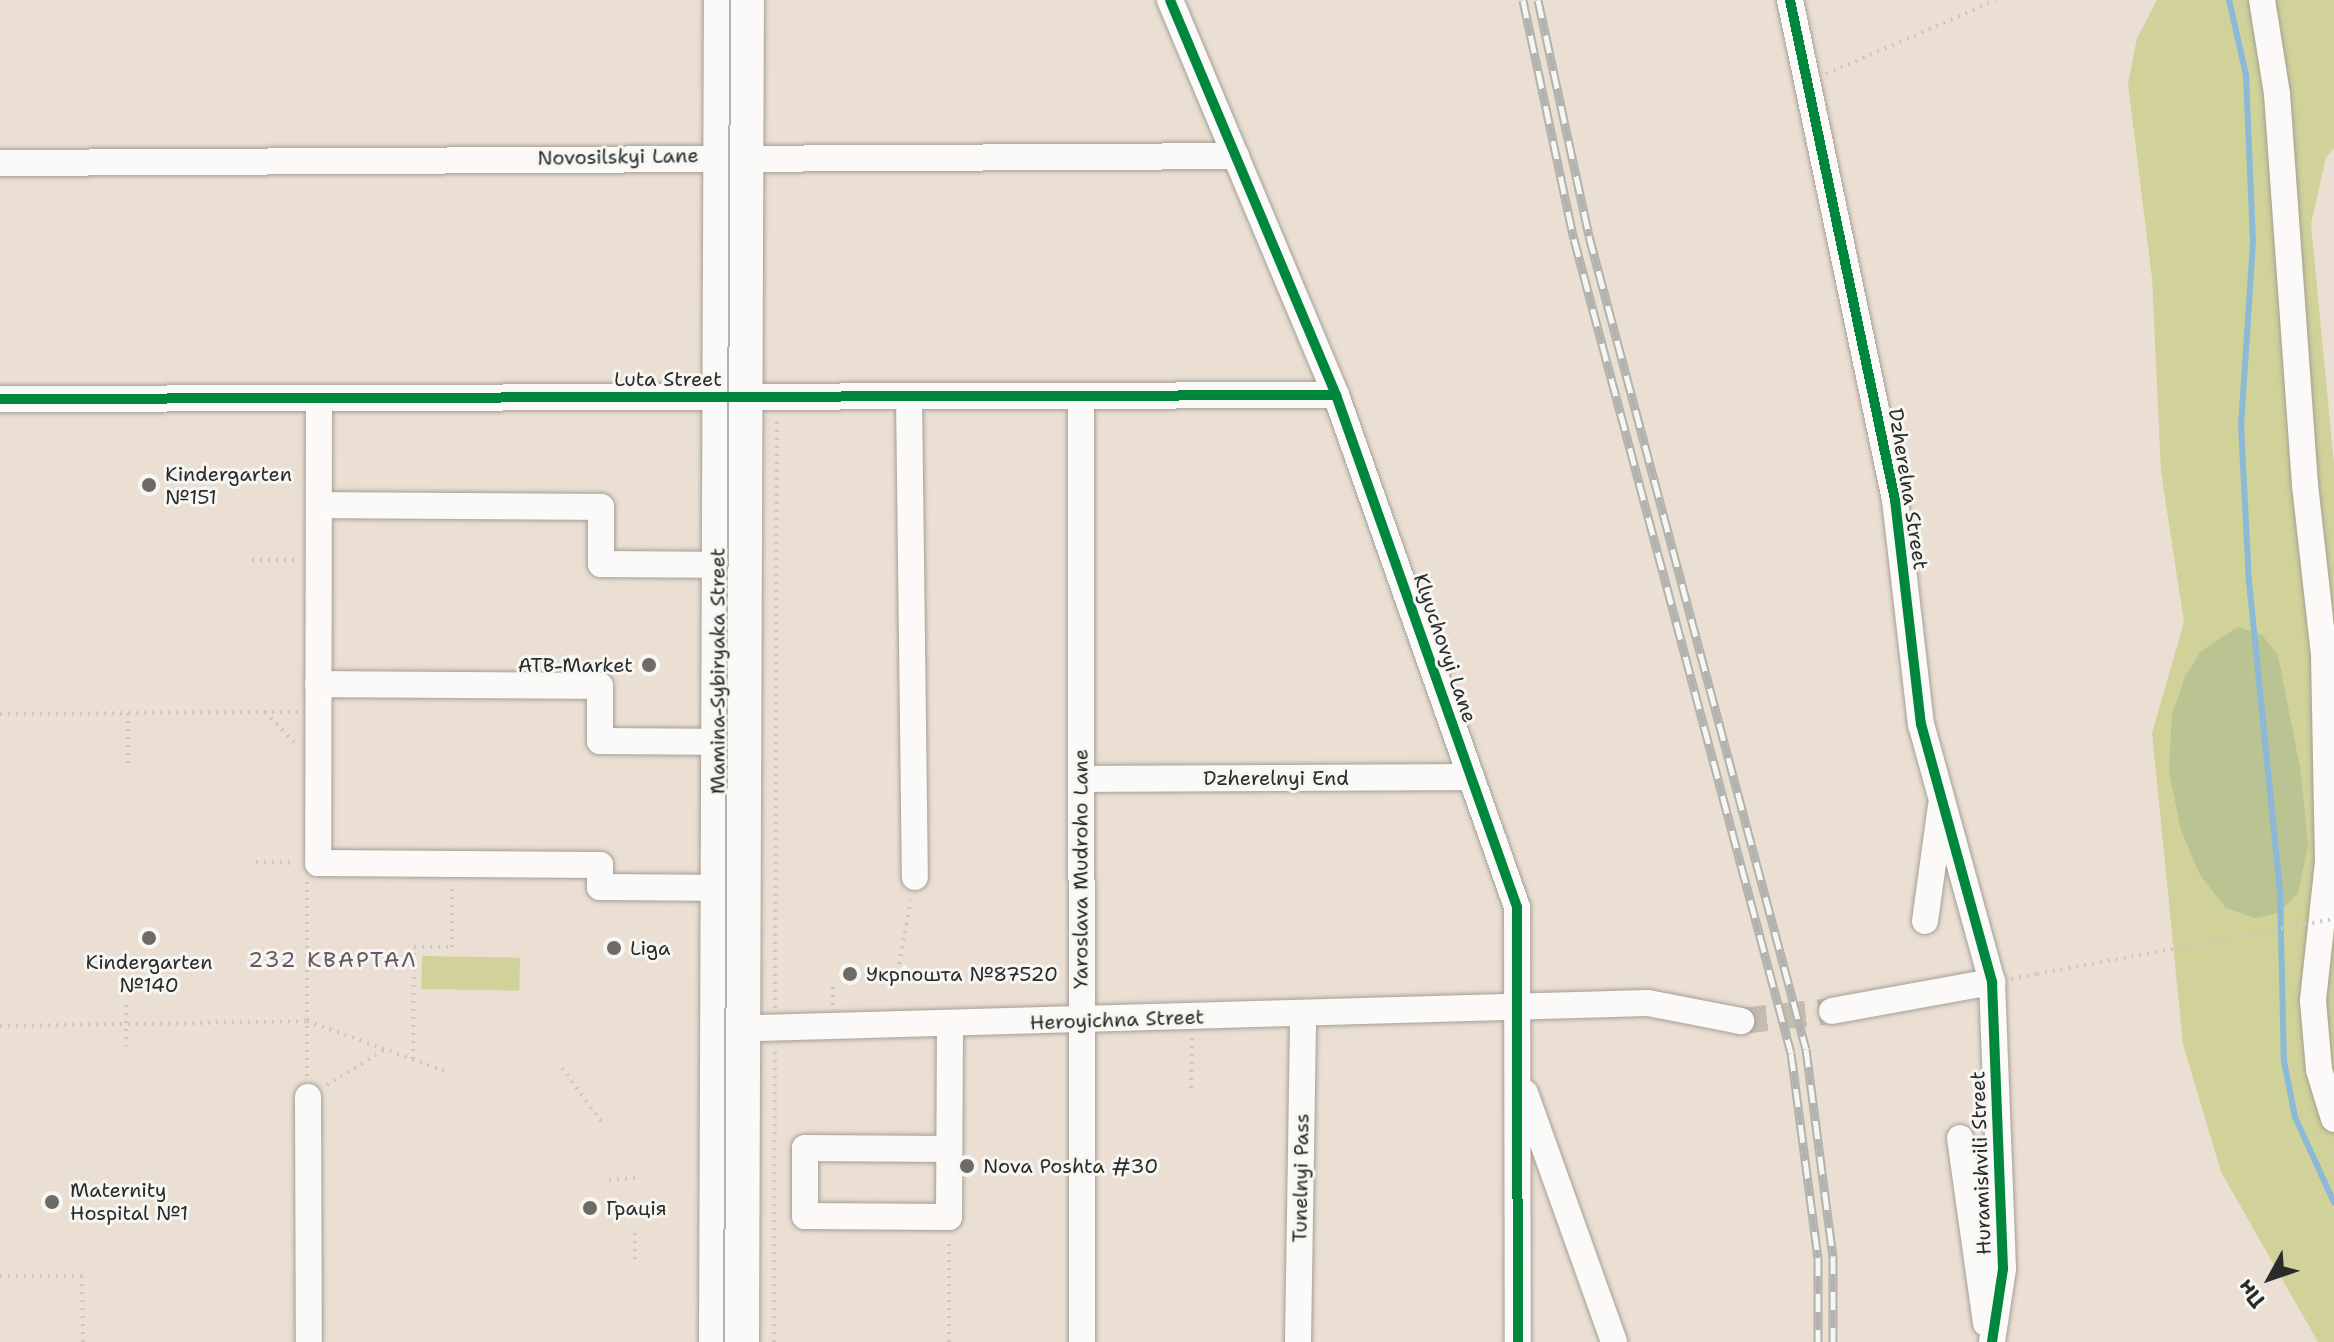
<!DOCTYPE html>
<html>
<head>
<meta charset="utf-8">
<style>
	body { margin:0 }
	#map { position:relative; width:2334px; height:1342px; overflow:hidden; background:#eadfd2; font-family:"Shantell Sans",sans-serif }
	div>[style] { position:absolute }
	.green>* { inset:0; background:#d0d299; transform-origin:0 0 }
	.forest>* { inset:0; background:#bac392 }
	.stream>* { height:6px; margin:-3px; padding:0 3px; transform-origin:3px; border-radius:3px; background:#8cb9d7 }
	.minor-tunnel>* { height:26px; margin-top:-13px; transform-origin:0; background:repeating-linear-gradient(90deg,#c4bbb1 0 26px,transparent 0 39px) }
	.path>* { height:4px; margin-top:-2px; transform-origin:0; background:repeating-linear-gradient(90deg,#cac7c4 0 2px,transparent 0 8px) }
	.roads { filter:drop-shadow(0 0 2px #a59f97) drop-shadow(0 0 2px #a59f97) }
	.minor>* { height:26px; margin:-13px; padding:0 13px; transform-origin:13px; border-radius:13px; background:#fcfaf8 }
	.major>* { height:32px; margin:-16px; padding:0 16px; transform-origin:16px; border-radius:16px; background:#fcfaf8 }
	.tram>* { height:2px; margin:-1px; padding:0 1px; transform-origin:1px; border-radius:1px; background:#b4b2b0 }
	.rail>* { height:9px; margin-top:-4.5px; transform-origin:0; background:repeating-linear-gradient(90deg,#f6f6f2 0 18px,#b4b2b0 0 36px); box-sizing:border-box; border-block:2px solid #b4b2b0 }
	.path-bridge>* { height:4px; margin-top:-2px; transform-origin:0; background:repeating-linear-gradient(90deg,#cac7c4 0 2px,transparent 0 8px) }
	.cycleway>* { height:10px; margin:-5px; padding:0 5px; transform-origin:5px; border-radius:5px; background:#00873e }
	.dots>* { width:22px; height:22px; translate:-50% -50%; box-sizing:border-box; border:4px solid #f6f6f2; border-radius:50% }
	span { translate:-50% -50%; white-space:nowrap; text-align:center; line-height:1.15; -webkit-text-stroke:6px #f6f6f2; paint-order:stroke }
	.street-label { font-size:20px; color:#2b2b2b }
	.poi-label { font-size:20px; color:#2b2b2b }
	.left { translate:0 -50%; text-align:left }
	.right { translate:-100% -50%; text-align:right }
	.neighbourhood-label { font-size:22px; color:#695665; letter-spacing:2px }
	.north { position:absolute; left:2230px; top:1238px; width:80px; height:80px; -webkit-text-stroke:6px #f6f6f2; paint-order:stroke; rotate:230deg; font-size:22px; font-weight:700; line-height:32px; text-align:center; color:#2b2b2b }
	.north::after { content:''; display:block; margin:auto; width:28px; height:36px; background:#2b2b2b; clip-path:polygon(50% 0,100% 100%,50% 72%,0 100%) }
</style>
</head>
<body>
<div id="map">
	<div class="green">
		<i style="clip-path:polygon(2157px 0,2334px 0,2334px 148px,2326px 158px,2311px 224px,2334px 464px,2334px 1342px,2318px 1342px,2221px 1172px,2183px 1044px,2152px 733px,2184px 622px,2161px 472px,2152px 278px,2128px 84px,2137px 38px)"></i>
		<i style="left:422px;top:956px;width:98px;height:33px;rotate:1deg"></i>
	</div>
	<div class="forest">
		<i style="clip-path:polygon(2238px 627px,2262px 635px,2278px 655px,2301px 773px,2308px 846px,2298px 893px,2279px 913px,2255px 918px,2226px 908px,2200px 875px,2181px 830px,2169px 772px,2172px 714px,2185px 677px,2201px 651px)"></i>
	</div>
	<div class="stream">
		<i style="left:2229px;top:0;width:77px;rotate:77.2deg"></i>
		<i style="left:2246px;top:75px;width:166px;rotate:87.6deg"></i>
		<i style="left:2253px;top:241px;width:184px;rotate:93.7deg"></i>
		<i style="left:2241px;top:425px;width:156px;rotate:87.1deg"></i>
		<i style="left:2249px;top:581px;width:312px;rotate:84.3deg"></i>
		<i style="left:2280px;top:891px;width:170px;rotate:88.7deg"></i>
		<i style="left:2284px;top:1061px;width:57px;rotate:78.9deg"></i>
		<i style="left:2295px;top:1117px;width:94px;rotate:65.4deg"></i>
	</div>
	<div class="minor-tunnel">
		<i style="left:1741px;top:1021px;width:92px;rotate:-6.3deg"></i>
	</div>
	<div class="path">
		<i style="left:1826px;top:74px;width:185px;rotate:-23.5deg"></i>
		<i style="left:252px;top:560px;width:46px"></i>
		<i style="left:265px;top:712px;width:42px;rotate:46deg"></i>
		<i style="left:128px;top:713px;width:55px;rotate:90deg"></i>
		<i style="left:0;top:714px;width:298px;rotate:-0.4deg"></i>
		<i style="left:256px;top:862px;width:39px;rotate:1deg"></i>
		<i style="left:899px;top:964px;width:65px;rotate:-79.4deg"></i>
		<i style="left:2011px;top:979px;width:26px;rotate:-11deg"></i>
		<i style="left:126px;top:1005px;width:41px;rotate:90deg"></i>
		<i style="left:833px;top:1005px;width:18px;rotate:-90deg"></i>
		<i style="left:775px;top:1008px;width:588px;rotate:-89.81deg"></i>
		<i style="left:0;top:1026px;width:307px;rotate:-0.9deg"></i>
		<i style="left:307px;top:1021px;width:150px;rotate:19.9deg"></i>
		<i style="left:413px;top:1059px;width:112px;rotate:-89.5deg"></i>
		<i style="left:414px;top:947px;width:38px"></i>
		<i style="left:452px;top:947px;width:61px;rotate:-90deg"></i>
		<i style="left:562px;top:1068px;width:69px;rotate:53.8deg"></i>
		<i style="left:307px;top:1076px;width:195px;rotate:-90deg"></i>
		<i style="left:327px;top:1085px;width:67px;rotate:-31.6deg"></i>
		<i style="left:1191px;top:1088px;width:52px;rotate:-88.9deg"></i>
		<i style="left:609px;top:1180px;width:27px;rotate:-4deg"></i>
		<i style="left:635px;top:1259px;width:28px;rotate:-90deg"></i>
		<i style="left:0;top:1276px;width:82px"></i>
		<i style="left:82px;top:1276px;width:66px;rotate:89.1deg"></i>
		<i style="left:774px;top:1342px;width:294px;rotate:-89.8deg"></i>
		<i style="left:949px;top:1342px;width:102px;rotate:-90deg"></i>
	</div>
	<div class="roads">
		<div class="minor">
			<i style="left:1170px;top:0;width:428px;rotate:67.2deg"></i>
			<i style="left:1336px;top:395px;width:543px;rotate:70.53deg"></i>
			<i style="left:1517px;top:907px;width:435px;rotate:89.9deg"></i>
			<i style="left:1790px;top:0;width:511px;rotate:78.14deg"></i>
			<i style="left:1895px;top:500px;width:226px;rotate:83.4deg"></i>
			<i style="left:1921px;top:724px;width:268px;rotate:74.6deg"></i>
			<i style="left:1992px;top:982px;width:287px;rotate:87.8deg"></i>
			<i style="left:2003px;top:1269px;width:74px;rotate:98.6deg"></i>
			<i style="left:2262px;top:0;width:95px;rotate:80.9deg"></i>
			<i style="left:2277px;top:94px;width:392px;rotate:85.9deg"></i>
			<i style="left:2305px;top:485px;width:170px;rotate:83.6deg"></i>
			<i style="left:2324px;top:654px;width:208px;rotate:88.9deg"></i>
			<i style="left:2328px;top:862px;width:140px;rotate:96.2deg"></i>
			<i style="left:2313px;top:1001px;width:69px;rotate:85deg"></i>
			<i style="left:2319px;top:1070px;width:51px;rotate:73deg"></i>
			<i style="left:0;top:163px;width:1236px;rotate:-0.32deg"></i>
			<i style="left:909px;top:396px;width:481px;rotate:89.3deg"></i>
			<i style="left:1081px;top:396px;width:946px;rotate:89.94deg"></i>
			<i style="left:319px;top:398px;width:465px;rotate:90.1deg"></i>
			<i style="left:318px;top:863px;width:282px;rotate:0.4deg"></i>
			<i style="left:600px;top:865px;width:22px;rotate:90deg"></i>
			<i style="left:600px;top:887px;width:135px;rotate:0.4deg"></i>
			<i style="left:0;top:399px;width:1336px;rotate:-0.17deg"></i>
			<i style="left:319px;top:505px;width:282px;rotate:0.4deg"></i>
			<i style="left:601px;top:507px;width:57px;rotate:90deg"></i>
			<i style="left:601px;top:564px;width:137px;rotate:0.4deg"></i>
			<i style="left:318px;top:684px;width:282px;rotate:0.4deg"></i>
			<i style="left:600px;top:686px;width:55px;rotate:90deg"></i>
			<i style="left:600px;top:741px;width:135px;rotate:0.4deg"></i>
			<i style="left:1081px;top:779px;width:390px;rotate:-0.3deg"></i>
			<i style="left:1925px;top:921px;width:116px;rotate:-82.1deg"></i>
			<i style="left:1832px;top:1011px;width:163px;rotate:-10.3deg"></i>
			<i style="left:724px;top:1029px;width:924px;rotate:-1.61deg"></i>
			<i style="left:1648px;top:1003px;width:95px;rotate:11deg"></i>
			<i style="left:1525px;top:1093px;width:264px;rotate:70.3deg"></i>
			<i style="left:308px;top:1097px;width:245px;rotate:89.8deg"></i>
			<i style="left:1960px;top:1138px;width:187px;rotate:82deg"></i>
			<i style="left:949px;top:1149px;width:144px;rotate:-179.6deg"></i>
			<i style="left:805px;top:1148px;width:68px;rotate:90deg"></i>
			<i style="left:805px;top:1216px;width:144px;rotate:0.4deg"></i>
			<i style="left:949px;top:1217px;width:193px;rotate:-89.7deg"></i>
			<i style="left:1298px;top:1342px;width:328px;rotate:-89.1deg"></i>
		</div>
		<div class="major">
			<i style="left:715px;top:1342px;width:1342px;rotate:-89.79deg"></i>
			<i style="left:743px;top:1342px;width:1342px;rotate:-89.79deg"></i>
		</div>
	</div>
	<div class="tram">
		<i style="left:724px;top:1342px;width:1342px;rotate:-89.74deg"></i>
	</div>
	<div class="rail">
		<i style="left:1523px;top:0;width:244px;rotate:78deg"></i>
		<i style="left:1574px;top:239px;width:842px;rotate:75.07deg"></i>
		<i style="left:1791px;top:1053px;width:206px;rotate:82.5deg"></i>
		<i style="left:1818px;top:1257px;width:85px;rotate:90deg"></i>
		<i style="left:1538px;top:0;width:241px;rotate:77.8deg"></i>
		<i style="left:1589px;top:236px;width:841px;rotate:75.06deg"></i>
		<i style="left:1806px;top:1049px;width:209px;rotate:82.6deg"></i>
		<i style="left:1833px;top:1256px;width:86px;rotate:90deg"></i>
	</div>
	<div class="path-bridge">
		<i style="left:2037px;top:974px;width:302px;rotate:-10.5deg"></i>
	</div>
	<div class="cycleway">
		<i style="left:1170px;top:0;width:428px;rotate:67.2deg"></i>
		<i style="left:1336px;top:395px;width:543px;rotate:70.53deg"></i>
		<i style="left:1517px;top:907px;width:435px;rotate:89.9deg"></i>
		<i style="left:1790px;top:0;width:511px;rotate:78.14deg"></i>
		<i style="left:1895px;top:500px;width:226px;rotate:83.4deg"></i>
		<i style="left:1921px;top:724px;width:268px;rotate:74.6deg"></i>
		<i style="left:1992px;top:982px;width:287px;rotate:87.8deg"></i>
		<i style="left:2003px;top:1269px;width:74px;rotate:98.6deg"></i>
		<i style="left:0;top:399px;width:1336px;rotate:-0.17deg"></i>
	</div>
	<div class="dots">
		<i style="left:149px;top:485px;background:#6e6a65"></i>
		<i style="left:649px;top:665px;background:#6e6a65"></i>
		<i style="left:149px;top:938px;background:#6e6a65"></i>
		<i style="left:614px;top:948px;background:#6e6a65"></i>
		<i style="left:850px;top:974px;background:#6e6a65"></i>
		<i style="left:967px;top:1166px;background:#6e6a65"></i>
		<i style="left:52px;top:1202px;background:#6e6a65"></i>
		<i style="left:590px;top:1208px;background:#6e6a65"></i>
	</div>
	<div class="street-label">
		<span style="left:618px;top:157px;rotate:-1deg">Novosilskyi Lane</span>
		<span style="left:668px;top:379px">Luta Street</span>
		<span style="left:1908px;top:489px;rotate:81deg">Dzherelna Street</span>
		<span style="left:1445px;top:648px;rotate:71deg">Klyuchovyi Lane</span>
		<span style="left:718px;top:671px;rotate:-90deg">Mamina-Sybiryaka Street</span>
		<span style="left:1276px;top:778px">Dzherelnyi End</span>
		<span style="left:1081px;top:869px;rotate:-90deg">Yaroslava Mudroho Lane</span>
		<span style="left:1117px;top:1020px;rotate:-2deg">Heroyichna Street</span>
		<span style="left:1981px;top:1163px;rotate:-92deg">Huramishvili Street</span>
		<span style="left:1301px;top:1178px;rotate:-89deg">Tunelnyi Pass</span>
	</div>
	<div class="poi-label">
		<span class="left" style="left:165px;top:486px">Kindergarten<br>№151</span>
		<span class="right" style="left:633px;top:665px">ATB-Market</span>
		<span class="left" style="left:630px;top:948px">Liga</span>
		<span style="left:149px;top:974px">Kindergarten<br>№140</span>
		<span class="left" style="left:866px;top:974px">Укрпошта №87520</span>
		<span class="left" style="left:983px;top:1166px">Nova Poshta #30</span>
		<span class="left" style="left:70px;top:1202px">Maternity<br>Hospital №1</span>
		<span class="left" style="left:606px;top:1208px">Грація</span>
	</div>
	<div class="neighbourhood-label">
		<span style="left:333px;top:960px">232 КВАРТАЛ</span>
	</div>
	<div class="north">Пн</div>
</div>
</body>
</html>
